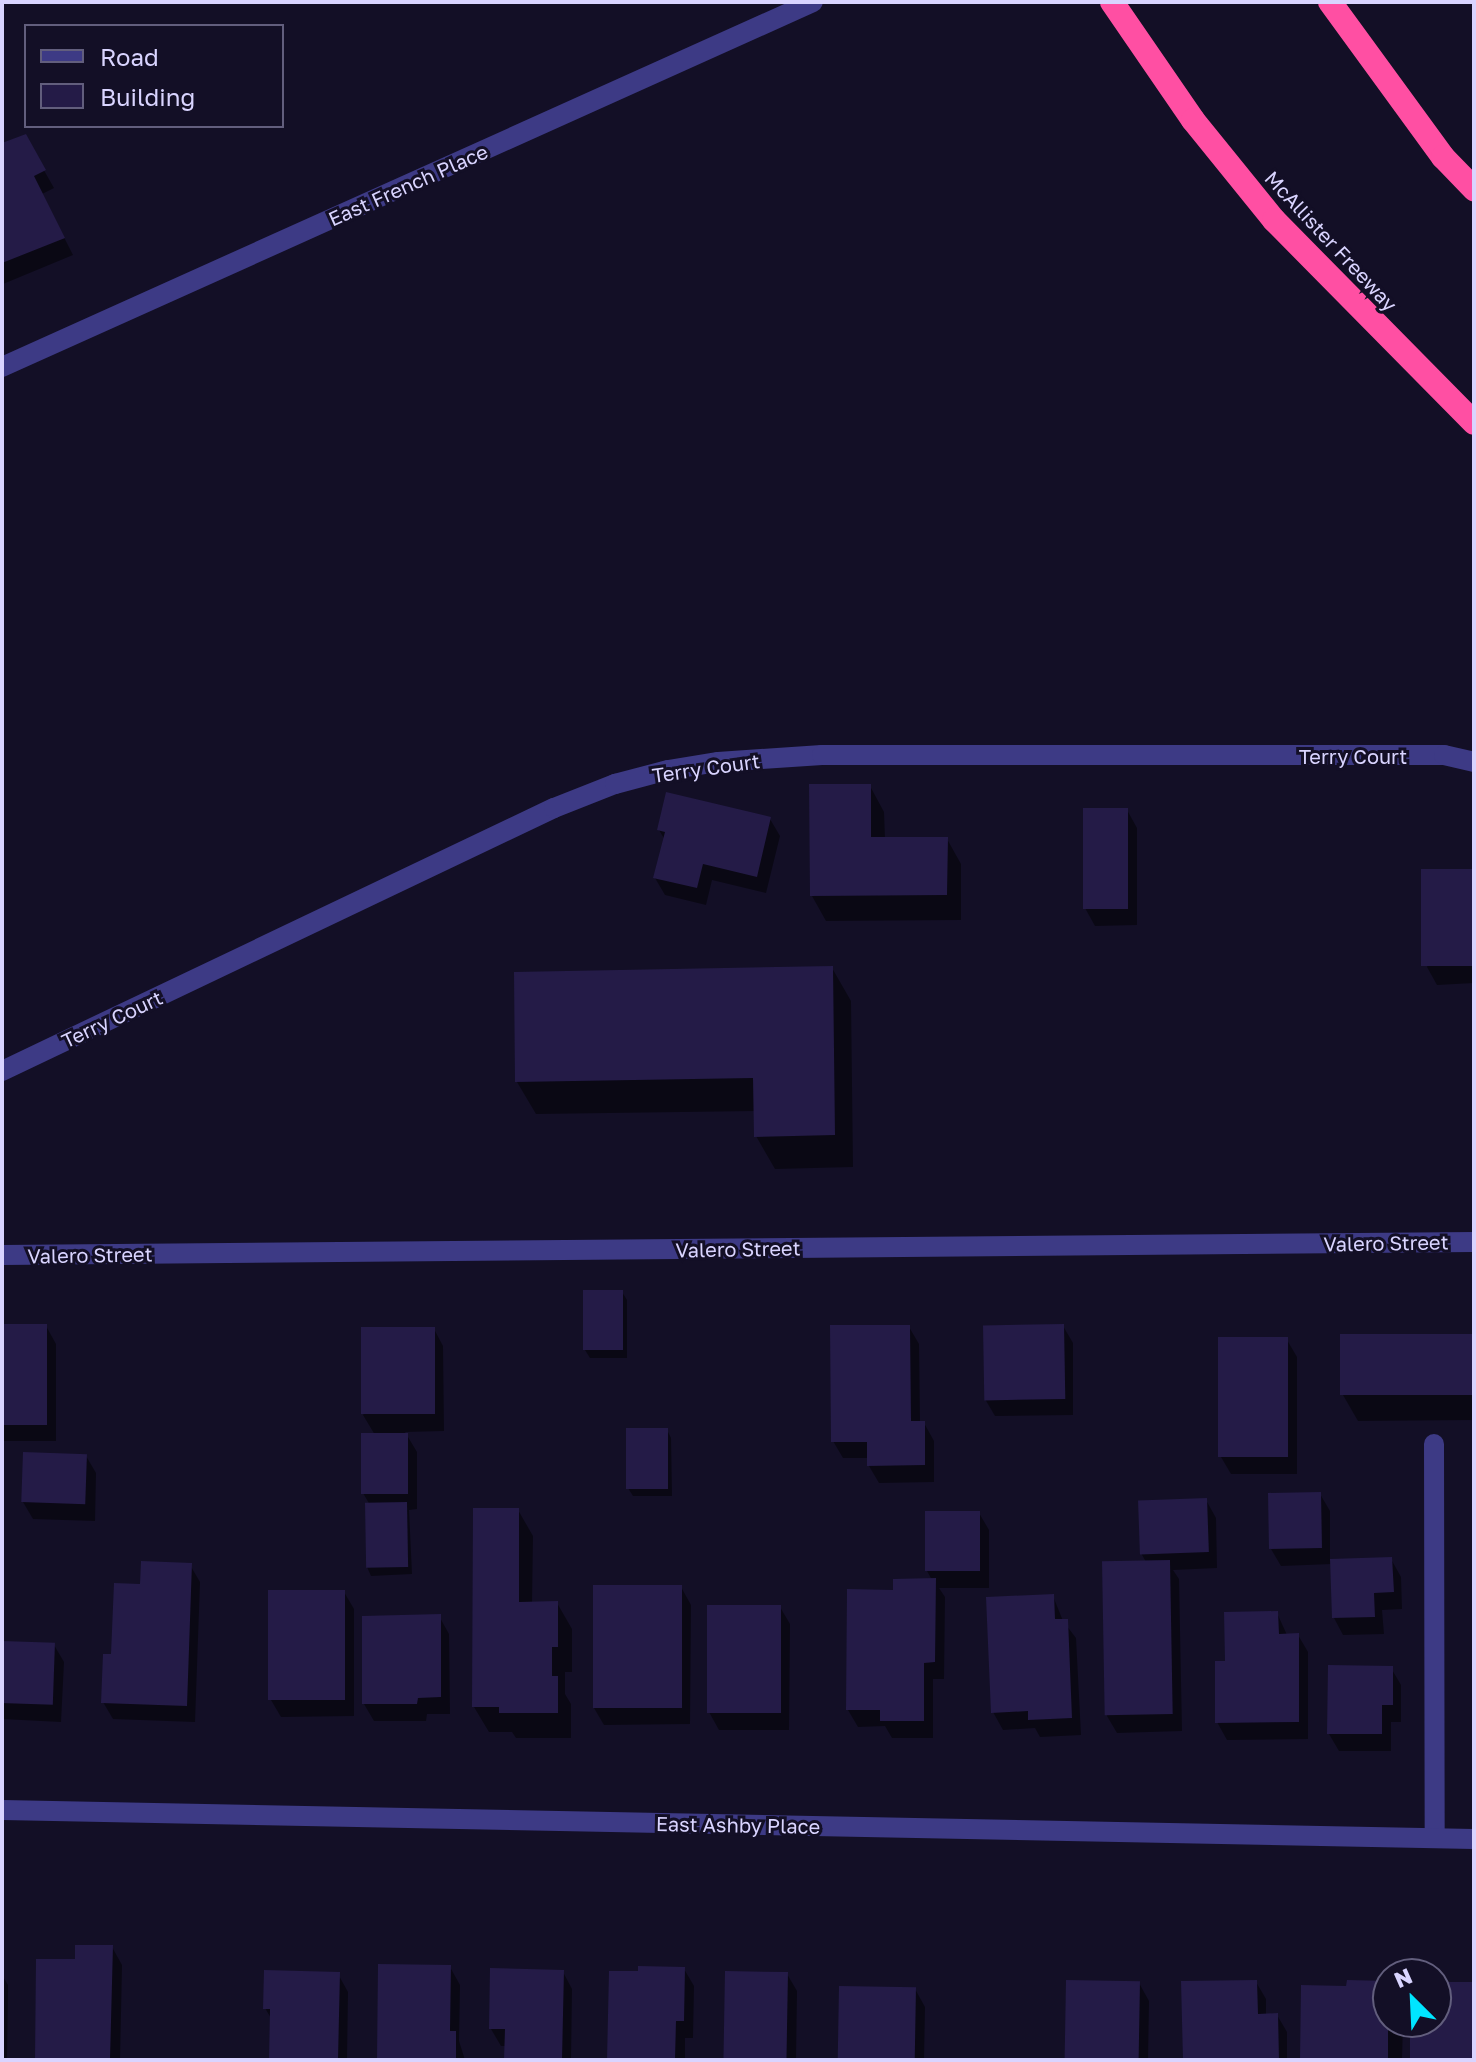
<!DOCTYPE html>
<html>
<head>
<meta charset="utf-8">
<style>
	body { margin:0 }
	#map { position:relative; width:1476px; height:2062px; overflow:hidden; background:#130f26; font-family:"Golos Text",sans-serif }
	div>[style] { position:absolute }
	.shadow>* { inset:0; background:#0007 }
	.building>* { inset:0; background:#241b47; transform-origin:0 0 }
	.minor>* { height:20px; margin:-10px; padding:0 10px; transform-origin:10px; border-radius:10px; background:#3d3a85 }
	.highway>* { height:24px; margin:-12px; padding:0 12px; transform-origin:12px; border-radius:12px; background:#ff4fa3 }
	span { translate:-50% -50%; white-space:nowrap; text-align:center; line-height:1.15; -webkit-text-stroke:6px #130f26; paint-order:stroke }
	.street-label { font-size:20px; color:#d9d4ff }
	.frame { position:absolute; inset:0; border:4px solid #d9d4ff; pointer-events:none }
	.legend { position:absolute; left:24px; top:24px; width:260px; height:104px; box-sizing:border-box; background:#130f26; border:2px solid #625e7d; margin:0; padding:10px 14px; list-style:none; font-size:24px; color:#d9d4ff }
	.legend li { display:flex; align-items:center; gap:16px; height:40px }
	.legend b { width:40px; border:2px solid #625e7d }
	.north { position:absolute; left:1372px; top:1958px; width:80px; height:80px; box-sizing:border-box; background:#130f26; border:2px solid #625e7d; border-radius:50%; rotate:336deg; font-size:22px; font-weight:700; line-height:32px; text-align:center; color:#d9d4ff }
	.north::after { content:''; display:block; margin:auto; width:28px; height:36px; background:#00e5ff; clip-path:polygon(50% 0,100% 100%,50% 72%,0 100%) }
</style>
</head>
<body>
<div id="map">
	<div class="shadow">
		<i style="clip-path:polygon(25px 137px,54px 188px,42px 194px,73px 255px,3px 284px,2px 145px)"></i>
		<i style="clip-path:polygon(870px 786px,884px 812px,885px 839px,947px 839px,961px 864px,961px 920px,826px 921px,812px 896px)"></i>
		<i style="clip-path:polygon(1127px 810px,1137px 828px,1137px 925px,1095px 926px,1085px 908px)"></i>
		<i style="clip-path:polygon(770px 819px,780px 836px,766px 893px,712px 880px,706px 905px,665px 895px,655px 878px,665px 840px,659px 830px)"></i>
		<i style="clip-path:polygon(1474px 871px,1474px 983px,1437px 985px,1427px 967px)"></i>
		<i style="clip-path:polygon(832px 968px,851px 1001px,853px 1167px,775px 1169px,756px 1136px,756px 1111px,536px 1114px,517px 1082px)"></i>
		<i style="clip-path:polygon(622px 1292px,627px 1300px,627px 1358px,590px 1358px,585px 1350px)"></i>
		<i style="clip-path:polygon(2px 1326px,46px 1326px,56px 1344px,56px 1441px,2px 1441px)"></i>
		<i style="clip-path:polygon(1063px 1326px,1073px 1343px,1073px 1415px,995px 1416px,985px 1399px)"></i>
		<i style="clip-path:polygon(909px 1327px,919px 1344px,920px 1423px,924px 1423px,934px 1441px,934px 1482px,879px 1483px,869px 1466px,869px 1458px,843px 1458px,833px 1441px)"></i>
		<i style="clip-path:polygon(434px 1329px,443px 1346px,444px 1431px,405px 1432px,417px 1452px,417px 1509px,409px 1510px,412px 1574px,371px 1576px,367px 1567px,370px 1505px,363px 1493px,375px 1435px,363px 1415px)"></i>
		<i style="clip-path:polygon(1474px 1336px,1474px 1420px,1358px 1421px,1343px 1395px)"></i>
		<i style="clip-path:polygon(1287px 1340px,1297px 1357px,1297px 1474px,1231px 1474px,1221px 1457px)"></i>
		<i style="clip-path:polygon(667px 1430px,671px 1438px,672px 1496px,633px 1496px,628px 1488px)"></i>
		<i style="clip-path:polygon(86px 1456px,96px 1473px,95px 1521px,33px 1519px,23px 1502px)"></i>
		<i style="clip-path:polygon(1320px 1494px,1330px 1511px,1330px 1561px,1391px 1559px,1401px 1577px,1402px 1609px,1382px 1610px,1384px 1634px,1343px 1635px,1334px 1618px,1332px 1564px,1281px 1566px,1271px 1549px)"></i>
		<i style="clip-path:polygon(1206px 1500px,1216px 1518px,1217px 1568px,1173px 1570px,1179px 1579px,1182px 1731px,1117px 1733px,1107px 1716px,1146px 1562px,1141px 1553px)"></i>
		<i style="clip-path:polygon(518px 1510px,533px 1536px,532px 1603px,557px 1603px,572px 1629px,572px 1672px,565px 1672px,565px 1694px,571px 1704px,571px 1738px,516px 1738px,512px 1732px,489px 1732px,474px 1707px)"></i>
		<i style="clip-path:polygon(979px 1513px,989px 1530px,989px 1588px,939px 1588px,945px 1597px,944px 1679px,933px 1679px,933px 1738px,892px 1738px,885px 1726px,858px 1727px,848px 1710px,895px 1592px,932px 1580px,927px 1571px)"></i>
		<i style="clip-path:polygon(190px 1565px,200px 1582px,195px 1722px,113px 1719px,103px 1702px,113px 1656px,142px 1586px)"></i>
		<i style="clip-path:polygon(681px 1587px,691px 1605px,690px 1724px,604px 1725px,594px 1708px)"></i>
		<i style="clip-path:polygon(344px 1592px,354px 1609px,354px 1716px,281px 1717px,271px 1700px)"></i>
		<i style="clip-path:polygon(1053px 1596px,1063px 1621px,1076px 1638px,1081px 1735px,1040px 1737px,1035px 1728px,1003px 1730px,993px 1712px)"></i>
		<i style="clip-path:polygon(780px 1607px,790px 1624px,789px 1730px,719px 1730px,709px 1712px)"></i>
		<i style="clip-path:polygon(1277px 1613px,1287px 1635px,1298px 1635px,1308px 1652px,1308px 1739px,1227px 1740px,1217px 1722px,1227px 1663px)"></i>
		<i style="clip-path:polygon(439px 1616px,449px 1634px,450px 1714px,427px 1714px,426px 1721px,374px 1721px,364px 1704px)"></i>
		<i style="clip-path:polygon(2px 1643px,54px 1645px,64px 1662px,61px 1722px,2px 1719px)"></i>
		<i style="clip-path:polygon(1391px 1668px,1401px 1685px,1401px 1722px,1391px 1722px,1391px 1751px,1339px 1751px,1329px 1734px)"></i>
		<i style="clip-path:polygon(112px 1947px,122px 1965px,120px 2060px,37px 2060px,77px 1961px)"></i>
		<i style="clip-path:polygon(450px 1967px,460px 1985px,459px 2041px,465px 2060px,379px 2060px)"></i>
		<i style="clip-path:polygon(684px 1969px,694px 1986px,693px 2038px,685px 2038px,685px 2060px,609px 2060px)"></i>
		<i style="clip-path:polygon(563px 1972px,572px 1989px,571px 2060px,506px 2060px,506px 2046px,501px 2046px,491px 2029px)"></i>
		<i style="clip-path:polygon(338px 1974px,348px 1992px,347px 2060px,271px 2060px,272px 2020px,265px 2008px)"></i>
		<i style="clip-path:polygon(787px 1974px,797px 1991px,796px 2060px,726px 2060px)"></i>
		<i style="clip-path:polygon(2px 1975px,8px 1985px,7px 2060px,2px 2060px)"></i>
		<i style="clip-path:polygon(1256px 1982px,1266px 1999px,1266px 2016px,1277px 2015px,1287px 2032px,1287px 2060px,1185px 2060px)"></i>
		<i style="clip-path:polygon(1139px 1983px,1149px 2001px,1148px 2060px,1066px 2060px)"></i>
		<i style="clip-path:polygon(1388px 1983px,1388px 2022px,1403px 2022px,1402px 2060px,1302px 2060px,1348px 1988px)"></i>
		<i style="clip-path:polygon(915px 1989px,925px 2007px,924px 2060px,840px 2060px)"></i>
	</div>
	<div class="building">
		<i style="clip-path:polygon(26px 134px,46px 170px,34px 176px,65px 238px,2px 263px,2px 143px)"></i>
		<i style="clip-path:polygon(809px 784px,871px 784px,871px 837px,948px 837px,947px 895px,810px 896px)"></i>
		<i style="clip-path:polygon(666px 792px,771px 817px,757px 877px,703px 864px,697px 888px,653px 878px,665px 832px,657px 830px)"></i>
		<i style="left:1128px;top:808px;width:101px;height:45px;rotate:90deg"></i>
		<i style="left:1474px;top:869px;width:97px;height:53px;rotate:90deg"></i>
		<i style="clip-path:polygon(833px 966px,835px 1135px,754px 1137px,753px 1078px,515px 1082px,514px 972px)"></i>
		<i style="left:583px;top:1290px;width:40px;height:60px"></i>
		<i style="left:2px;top:1324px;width:45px;height:101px"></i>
		<i style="left:1064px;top:1324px;width:75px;height:81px;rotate:89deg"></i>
		<i style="clip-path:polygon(830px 1325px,910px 1325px,911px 1421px,925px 1421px,925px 1465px,867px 1466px,867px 1442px,831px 1442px)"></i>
		<i style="left:435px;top:1327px;width:87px;height:74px;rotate:90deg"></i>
		<i style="left:1474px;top:1334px;width:61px;height:134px;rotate:90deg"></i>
		<i style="left:1288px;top:1337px;width:120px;height:70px;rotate:90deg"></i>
		<i style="left:626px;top:1428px;width:42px;height:61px"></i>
		<i style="left:361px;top:1433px;width:47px;height:61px"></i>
		<i style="left:23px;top:1452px;width:64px;height:50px;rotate:2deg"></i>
		<i style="left:1321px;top:1492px;width:56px;height:53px;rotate:89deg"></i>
		<i style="left:1207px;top:1498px;width:54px;height:69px;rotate:88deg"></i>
		<i style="left:407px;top:1502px;width:65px;height:42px;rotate:89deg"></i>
		<i style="clip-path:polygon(473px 1508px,519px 1508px,519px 1602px,558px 1601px,558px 1647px,552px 1647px,552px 1676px,558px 1676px,558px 1713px,499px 1713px,499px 1707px,472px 1707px)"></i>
		<i style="left:925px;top:1511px;width:55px;height:60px"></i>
		<i style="clip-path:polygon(1392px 1557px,1394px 1592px,1374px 1593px,1375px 1617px,1332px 1618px,1330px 1559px)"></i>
		<i style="left:1170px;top:1560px;width:154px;height:68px;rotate:89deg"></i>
		<i style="clip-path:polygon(141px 1561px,192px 1563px,187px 1706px,101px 1703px,103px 1654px,111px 1654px,114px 1583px,140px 1584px)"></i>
		<i style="clip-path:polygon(936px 1578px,935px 1662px,924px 1663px,924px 1721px,880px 1721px,880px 1710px,846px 1710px,847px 1589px,893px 1590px,893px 1579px)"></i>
		<i style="left:593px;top:1585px;width:89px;height:123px"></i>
		<i style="left:268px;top:1590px;width:77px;height:110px"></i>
		<i style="clip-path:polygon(1054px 1594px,1055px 1619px,1068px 1619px,1072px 1718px,1028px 1720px,1028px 1711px,991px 1713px,986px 1597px)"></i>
		<i style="left:707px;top:1605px;width:74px;height:108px"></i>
		<i style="clip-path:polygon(1278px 1611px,1279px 1634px,1299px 1633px,1299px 1722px,1215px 1723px,1215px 1661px,1225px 1661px,1224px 1612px)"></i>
		<i style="clip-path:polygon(441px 1614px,441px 1697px,418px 1698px,417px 1704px,362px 1704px,362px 1616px)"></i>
		<i style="left:2px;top:1641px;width:53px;height:62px;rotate:2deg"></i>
		<i style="clip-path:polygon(1328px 1665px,1393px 1666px,1393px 1705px,1382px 1705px,1382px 1734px,1327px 1734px)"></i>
		<i style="clip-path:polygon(75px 1945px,113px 1945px,110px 2060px,35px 2060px,36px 1959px,75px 1959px)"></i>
		<i style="clip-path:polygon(378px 1964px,451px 1965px,450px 2031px,456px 2031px,456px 2060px,377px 2060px)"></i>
		<i style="clip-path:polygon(638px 1966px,685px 1967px,684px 2021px,676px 2021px,675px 2060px,607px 2060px,609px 1971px,638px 1971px)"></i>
		<i style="clip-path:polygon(490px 1968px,564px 1970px,562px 2060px,504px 2060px,505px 2029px,489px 2029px)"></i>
		<i style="clip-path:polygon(264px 1970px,340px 1972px,338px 2060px,269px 2060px,270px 2009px,263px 2009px)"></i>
		<i style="left:725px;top:1971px;width:63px;height:89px;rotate:1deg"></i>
		<i style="left:1066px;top:1980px;width:74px;height:80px;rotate:1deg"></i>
		<i style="clip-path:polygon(1257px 1980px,1258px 2014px,1278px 2013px,1279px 2060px,1183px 2060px,1181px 1981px)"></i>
		<i style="clip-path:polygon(1347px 1980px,1388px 1981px,1388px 2060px,1300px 2060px,1301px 1985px,1346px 1986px)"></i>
		<i style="clip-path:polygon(1436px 1982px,1474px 1982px,1474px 2060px,1410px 2060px,1410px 2022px,1436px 2022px)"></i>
		<i style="left:839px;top:1986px;width:77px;height:74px;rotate:1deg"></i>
	</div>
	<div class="minor">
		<i style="left:2px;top:367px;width:889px;rotate:-24.23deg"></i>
		<i style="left:2px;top:1071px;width:611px;rotate:-25.48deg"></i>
		<i style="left:554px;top:808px;width:66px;rotate:-21.5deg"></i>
		<i style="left:615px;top:784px;width:55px;rotate:-14.8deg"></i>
		<i style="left:668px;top:770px;width:51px;rotate:-9.1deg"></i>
		<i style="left:718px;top:762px;width:104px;rotate:-3.9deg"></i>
		<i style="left:822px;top:755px;width:622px"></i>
		<i style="left:1444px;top:755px;width:31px;rotate:13deg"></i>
		<i style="left:2px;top:1255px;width:1472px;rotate:-0.51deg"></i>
		<i style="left:1434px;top:1444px;width:394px;rotate:89.9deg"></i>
		<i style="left:2px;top:1810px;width:1472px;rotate:1.13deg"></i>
	</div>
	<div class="highway">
		<i style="left:1112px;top:2px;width:143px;rotate:55.5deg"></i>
		<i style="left:1193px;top:120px;width:129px;rotate:51deg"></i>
		<i style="left:1274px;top:220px;width:285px;rotate:45.4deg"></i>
		<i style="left:1330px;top:2px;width:192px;rotate:53.9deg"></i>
		<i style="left:1443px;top:157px;width:45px;rotate:45.9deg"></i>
	</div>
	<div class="street-label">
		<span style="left:408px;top:185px;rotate:-24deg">East French Place</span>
		<span style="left:1331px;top:241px;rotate:47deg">McAllister Freeway</span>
		<span style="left:1353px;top:756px">Terry Court</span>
		<span style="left:706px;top:768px;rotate:-8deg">Terry Court</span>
		<span style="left:112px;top:1019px;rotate:-25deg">Terry Court</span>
		<span style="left:1386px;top:1243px;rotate:-1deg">Valero Street</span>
		<span style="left:738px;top:1249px;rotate:-1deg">Valero Street</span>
		<span style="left:90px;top:1255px;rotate:-1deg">Valero Street</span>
		<span style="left:738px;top:1825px;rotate:1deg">East Ashby Place</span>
	</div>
	<div class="frame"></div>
	<ul class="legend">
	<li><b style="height:10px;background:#3d3a85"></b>Road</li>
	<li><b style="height:22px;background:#241b47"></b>Building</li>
	</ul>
	<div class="north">N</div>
</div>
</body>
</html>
